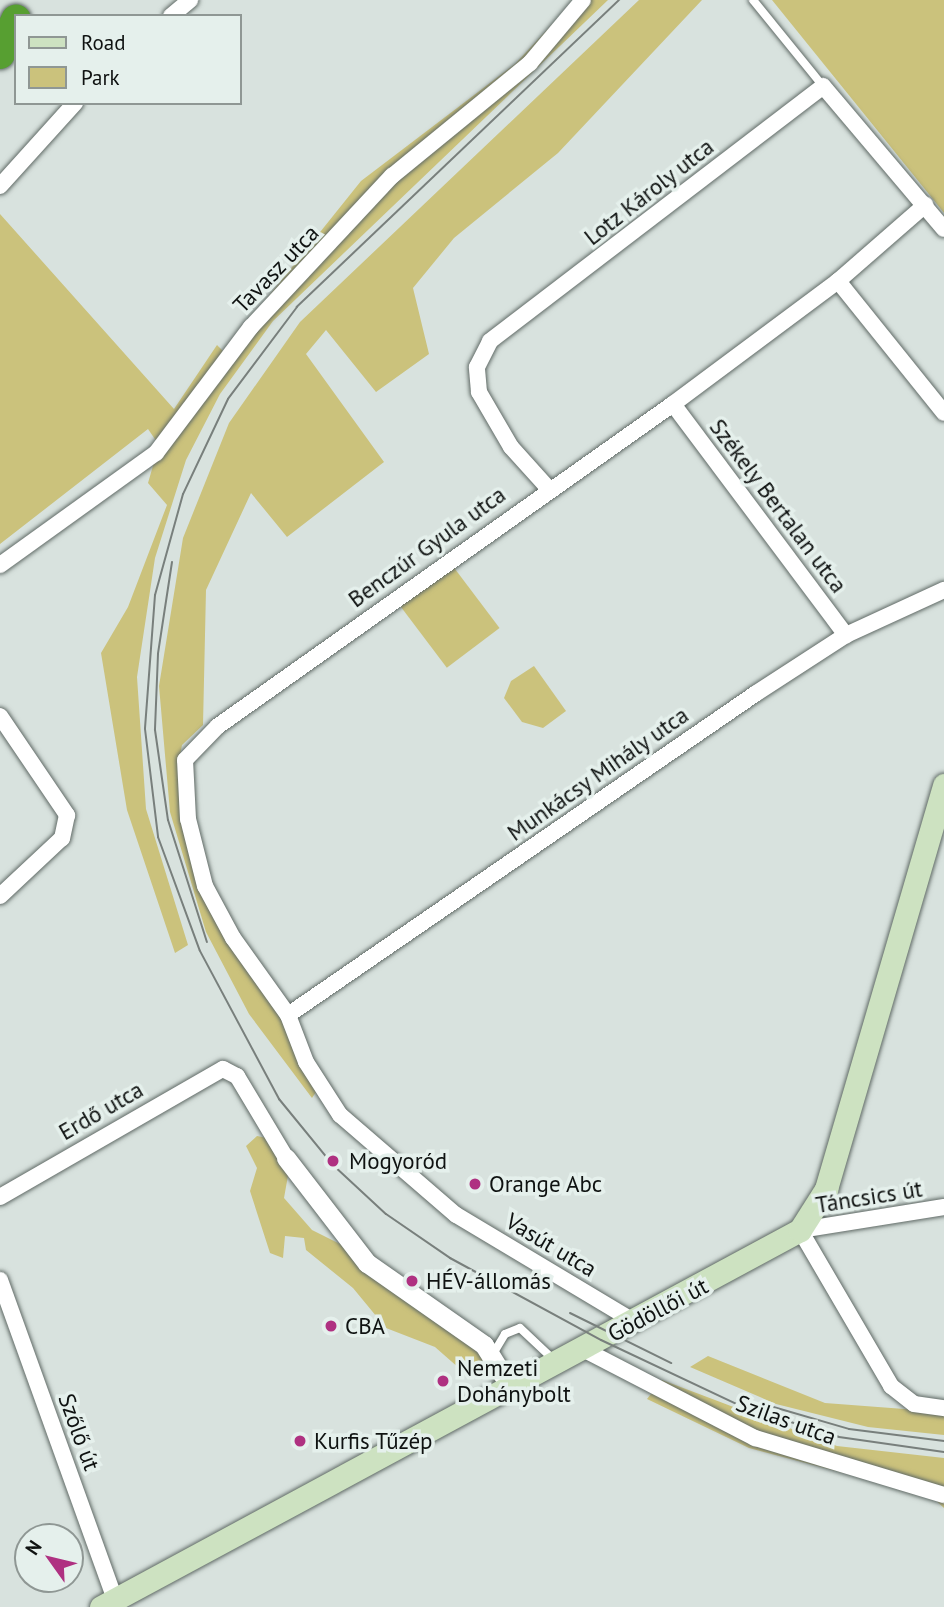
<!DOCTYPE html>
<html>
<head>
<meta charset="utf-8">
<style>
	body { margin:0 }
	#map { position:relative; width:944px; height:1607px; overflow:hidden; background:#d8e2de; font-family:"PT Sans",sans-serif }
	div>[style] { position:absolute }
	.green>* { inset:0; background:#cbc27c; transform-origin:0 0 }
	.roads { filter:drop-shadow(0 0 2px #606a66) drop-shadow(0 0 2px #606a66) }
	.service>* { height:8px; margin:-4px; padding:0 4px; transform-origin:4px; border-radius:4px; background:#fff }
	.minor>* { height:16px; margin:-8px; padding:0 8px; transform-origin:8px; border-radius:8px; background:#fff }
	.tertiary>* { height:19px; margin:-9.5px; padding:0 9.5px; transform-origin:9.5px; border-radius:9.5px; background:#fff }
	.secondary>* { height:23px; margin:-11.5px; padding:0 11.5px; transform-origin:11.5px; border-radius:11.5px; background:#cde2c1 }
	.motorway>* { height:30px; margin:-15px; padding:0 15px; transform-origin:15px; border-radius:15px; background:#579f31 }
	.tram>* { height:2px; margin:-1px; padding:0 1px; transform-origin:1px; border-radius:1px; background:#787f7c }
	.dots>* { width:19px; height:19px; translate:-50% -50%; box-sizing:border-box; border:4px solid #e5f0ec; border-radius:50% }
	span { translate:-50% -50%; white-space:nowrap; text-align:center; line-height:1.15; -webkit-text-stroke:7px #e5f0ec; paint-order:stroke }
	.street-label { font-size:23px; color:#0f1211 }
	.poi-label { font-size:23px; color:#0f1211 }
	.left { translate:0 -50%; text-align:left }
	.legend { position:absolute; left:14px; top:14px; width:228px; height:91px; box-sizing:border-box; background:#e5f0ec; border:2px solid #8f9794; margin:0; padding:9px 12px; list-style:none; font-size:21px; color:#0f1211 }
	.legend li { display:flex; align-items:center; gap:14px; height:35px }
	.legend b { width:35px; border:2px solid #8f9794 }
	.north { position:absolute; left:14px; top:1523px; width:70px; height:70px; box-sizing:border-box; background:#e5f0ec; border:2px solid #8f9794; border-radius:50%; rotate:304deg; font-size:19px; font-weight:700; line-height:28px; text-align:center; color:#0f1211 }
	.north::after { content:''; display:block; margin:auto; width:24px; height:32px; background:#af3181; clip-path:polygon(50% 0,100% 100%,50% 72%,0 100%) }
</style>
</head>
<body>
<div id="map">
	<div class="green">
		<i style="clip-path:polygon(575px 0,608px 0,273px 321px,220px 394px,186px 460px,155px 558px,137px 677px,146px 809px,188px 945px,175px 953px,127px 810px,101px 653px,128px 607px,167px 505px,148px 483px,159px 445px,148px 429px,0 544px,0 214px,174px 409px,217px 345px,224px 352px,361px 181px,515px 64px)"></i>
		<i style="clip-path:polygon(639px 0,702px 0,558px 153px,454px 238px,413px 288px,429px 354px,376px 392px,326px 330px,306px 354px,384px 462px,287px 537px,251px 493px,206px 590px,203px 725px,182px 745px,178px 765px,192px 856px,285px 1025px,316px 1092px,312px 1098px,249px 1014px,206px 932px,170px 812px,159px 686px,183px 538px,229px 423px,300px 322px)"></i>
		<i style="clip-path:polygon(772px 0,944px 0,944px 213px,932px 198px)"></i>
		<i style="left:452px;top:565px;width:79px;height:66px;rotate:53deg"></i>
		<i style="clip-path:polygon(534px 666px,566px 711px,543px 728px,522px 722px,504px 698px,511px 681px)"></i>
		<i style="clip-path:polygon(257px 1136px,272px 1139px,289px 1170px,284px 1198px,312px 1230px,344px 1246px,474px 1347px,491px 1371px,486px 1377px,468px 1376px,435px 1347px,386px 1328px,353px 1288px,306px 1250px,304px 1238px,285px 1236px,283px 1258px,270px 1253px,250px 1191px,257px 1168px,246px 1146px)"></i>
		<i style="clip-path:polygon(708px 1356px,825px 1403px,944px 1412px,944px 1435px,868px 1427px,776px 1404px,690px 1367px)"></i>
		<i style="clip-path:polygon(662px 1380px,837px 1446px,944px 1458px,944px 1508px,931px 1496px,749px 1448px,647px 1399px)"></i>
	</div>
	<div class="roads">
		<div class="service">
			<i style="left:753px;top:0;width:111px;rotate:50.9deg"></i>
			<i style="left:493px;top:1354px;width:23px;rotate:-59deg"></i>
			<i style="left:505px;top:1334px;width:16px;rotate:-22deg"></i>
			<i style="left:520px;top:1328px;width:48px;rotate:43.3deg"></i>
		</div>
		<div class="minor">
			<i style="left:171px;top:16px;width:25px;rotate:-40deg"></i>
			<i style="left:0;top:186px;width:112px;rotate:-47.9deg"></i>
			<i style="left:838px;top:281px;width:169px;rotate:51.2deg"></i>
			<i style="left:673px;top:404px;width:289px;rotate:53.2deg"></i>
			<i style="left:548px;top:488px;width:55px;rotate:-132.1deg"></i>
			<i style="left:511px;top:447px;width:64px;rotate:-120.2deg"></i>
			<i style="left:479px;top:392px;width:25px;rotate:-95deg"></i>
			<i style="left:477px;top:367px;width:29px;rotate:-63deg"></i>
			<i style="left:490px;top:341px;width:419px;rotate:-37.4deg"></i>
			<i style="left:823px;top:86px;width:187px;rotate:49.8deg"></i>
			<i style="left:0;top:565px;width:192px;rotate:-35.7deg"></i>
			<i style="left:156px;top:453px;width:158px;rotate:-53deg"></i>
			<i style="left:251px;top:327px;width:207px;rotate:-47deg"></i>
			<i style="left:392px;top:176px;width:178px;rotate:-39.3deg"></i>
			<i style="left:530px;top:63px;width:82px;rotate:-49.9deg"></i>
			<i style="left:0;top:716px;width:120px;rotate:55.9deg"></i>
			<i style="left:67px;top:815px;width:24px;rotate:102deg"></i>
			<i style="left:62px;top:838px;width:85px;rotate:136.9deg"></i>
			<i style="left:288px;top:1015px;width:567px;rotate:-34.5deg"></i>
			<i style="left:755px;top:694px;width:108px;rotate:-33deg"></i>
			<i style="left:846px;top:635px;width:108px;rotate:-24.7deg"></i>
			<i style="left:0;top:1197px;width:257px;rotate:-29.9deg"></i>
			<i style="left:223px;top:1069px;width:16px;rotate:27deg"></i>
			<i style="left:237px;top:1076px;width:96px;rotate:59.1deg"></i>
			<i style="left:944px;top:1207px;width:146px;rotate:170.9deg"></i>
			<i style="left:800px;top:1230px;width:181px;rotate:59.7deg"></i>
			<i style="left:891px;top:1386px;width:29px;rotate:38deg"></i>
			<i style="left:914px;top:1404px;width:30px;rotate:8deg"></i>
			<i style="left:0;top:1280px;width:339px;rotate:70.2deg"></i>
			<i style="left:635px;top:1322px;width:209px;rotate:-149.1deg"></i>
			<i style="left:456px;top:1215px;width:153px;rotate:-139.2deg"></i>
			<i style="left:340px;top:1115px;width:63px;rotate:-122.7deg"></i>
			<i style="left:306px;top:1062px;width:50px;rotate:-111deg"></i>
			<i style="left:288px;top:1015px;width:95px;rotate:-125.5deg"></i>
			<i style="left:233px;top:938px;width:59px;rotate:-118.3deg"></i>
			<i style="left:205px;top:886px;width:69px;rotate:-104.2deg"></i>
			<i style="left:188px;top:819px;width:59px;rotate:-92.9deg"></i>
			<i style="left:185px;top:760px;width:47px;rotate:-45.9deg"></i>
			<i style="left:218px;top:726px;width:557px;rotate:-35.29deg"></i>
			<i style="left:673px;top:404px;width:206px;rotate:-36.7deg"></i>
			<i style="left:838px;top:281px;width:116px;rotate:-41.1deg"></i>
			<i style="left:583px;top:1349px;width:194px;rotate:27.4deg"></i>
			<i style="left:755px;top:1438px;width:197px;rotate:16.8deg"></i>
		</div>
		<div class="tertiary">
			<i style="left:286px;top:1158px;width:133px;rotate:52.4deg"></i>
			<i style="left:367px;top:1263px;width:143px;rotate:35deg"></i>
			<i style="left:484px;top:1345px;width:51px;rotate:57.9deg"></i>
		</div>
		<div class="secondary">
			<i style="left:101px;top:1607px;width:794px;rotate:-28.34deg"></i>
			<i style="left:800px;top:1230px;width:49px;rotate:-57.6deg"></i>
			<i style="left:826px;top:1189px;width:421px;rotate:-73.7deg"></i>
		</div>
		<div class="motorway">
			<i style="left:0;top:54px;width:38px;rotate:-65deg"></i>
		</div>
	</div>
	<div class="tram">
		<i style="left:619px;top:0;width:445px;rotate:136.4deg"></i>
		<i style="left:297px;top:307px;width:115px;rotate:126.9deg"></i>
		<i style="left:228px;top:399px;width:105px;rotate:115.3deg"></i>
		<i style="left:183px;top:494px;width:105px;rotate:105.5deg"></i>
		<i style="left:155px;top:595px;width:134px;rotate:94.3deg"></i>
		<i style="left:145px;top:729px;width:109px;rotate:83.1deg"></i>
		<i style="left:158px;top:837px;width:121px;rotate:69.8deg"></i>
		<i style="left:200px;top:951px;width:168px;rotate:61.9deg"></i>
		<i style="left:279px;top:1099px;width:85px;rotate:50.7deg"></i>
		<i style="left:333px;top:1165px;width:72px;rotate:42.8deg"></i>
		<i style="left:386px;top:1214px;width:78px;rotate:34.5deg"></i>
		<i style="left:450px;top:1258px;width:172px;rotate:28.5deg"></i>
		<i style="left:601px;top:1340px;width:159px;rotate:25.3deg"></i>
		<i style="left:745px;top:1408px;width:98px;rotate:17.1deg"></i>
		<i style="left:839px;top:1437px;width:106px;rotate:8.1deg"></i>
		<i style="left:172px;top:562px;width:93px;rotate:98.7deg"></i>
		<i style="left:158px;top:654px;width:76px;rotate:92.3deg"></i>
		<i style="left:155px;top:730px;width:91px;rotate:81.8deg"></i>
		<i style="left:168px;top:820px;width:128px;rotate:72.3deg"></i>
		<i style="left:570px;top:1313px;width:113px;rotate:26.3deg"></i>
		<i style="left:770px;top:1406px;width:82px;rotate:16.2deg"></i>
		<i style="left:849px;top:1429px;width:96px;rotate:7.2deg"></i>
	</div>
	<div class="dots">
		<i style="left:333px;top:1161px;background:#af3181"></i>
		<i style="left:475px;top:1184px;background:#af3181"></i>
		<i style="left:412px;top:1281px;background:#af3181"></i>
		<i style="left:331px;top:1326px;background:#af3181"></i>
		<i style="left:443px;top:1381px;background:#af3181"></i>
		<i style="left:300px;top:1441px;background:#af3181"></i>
	</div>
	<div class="street-label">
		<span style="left:649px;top:192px;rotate:-38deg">Lotz Károly utca</span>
		<span style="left:276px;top:269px;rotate:-46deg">Tavasz utca</span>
		<span style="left:778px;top:506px;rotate:53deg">Székely Bertalan utca</span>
		<span style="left:427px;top:547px;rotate:-36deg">Benczúr Gyula utca</span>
		<span style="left:598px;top:774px;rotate:-35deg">Munkácsy Mihály utca</span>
		<span style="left:101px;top:1111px;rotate:-30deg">Erdő utca</span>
		<span style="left:869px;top:1197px;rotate:-9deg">Táncsics út</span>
		<span style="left:551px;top:1245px;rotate:31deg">Vasút utca</span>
		<span style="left:658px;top:1310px;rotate:-28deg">Gödöllői út</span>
		<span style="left:786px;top:1420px;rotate:20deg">Szilas utca</span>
		<span style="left:79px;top:1432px;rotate:70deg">Szőlő út</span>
	</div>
	<div class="poi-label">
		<span class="left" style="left:349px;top:1161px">Mogyoród</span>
		<span class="left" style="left:489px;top:1184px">Orange Abc</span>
		<span class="left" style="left:426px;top:1281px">HÉV-állomás</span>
		<span class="left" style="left:345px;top:1326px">CBA</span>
		<span class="left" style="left:457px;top:1381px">Nemzeti<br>Dohánybolt</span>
		<span class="left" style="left:314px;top:1441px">Kurfis Tűzép</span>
	</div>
	<ul class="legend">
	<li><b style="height:9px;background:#cde2c1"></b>Road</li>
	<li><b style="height:19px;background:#cbc27c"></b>Park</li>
	</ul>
	<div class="north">N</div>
</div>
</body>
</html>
